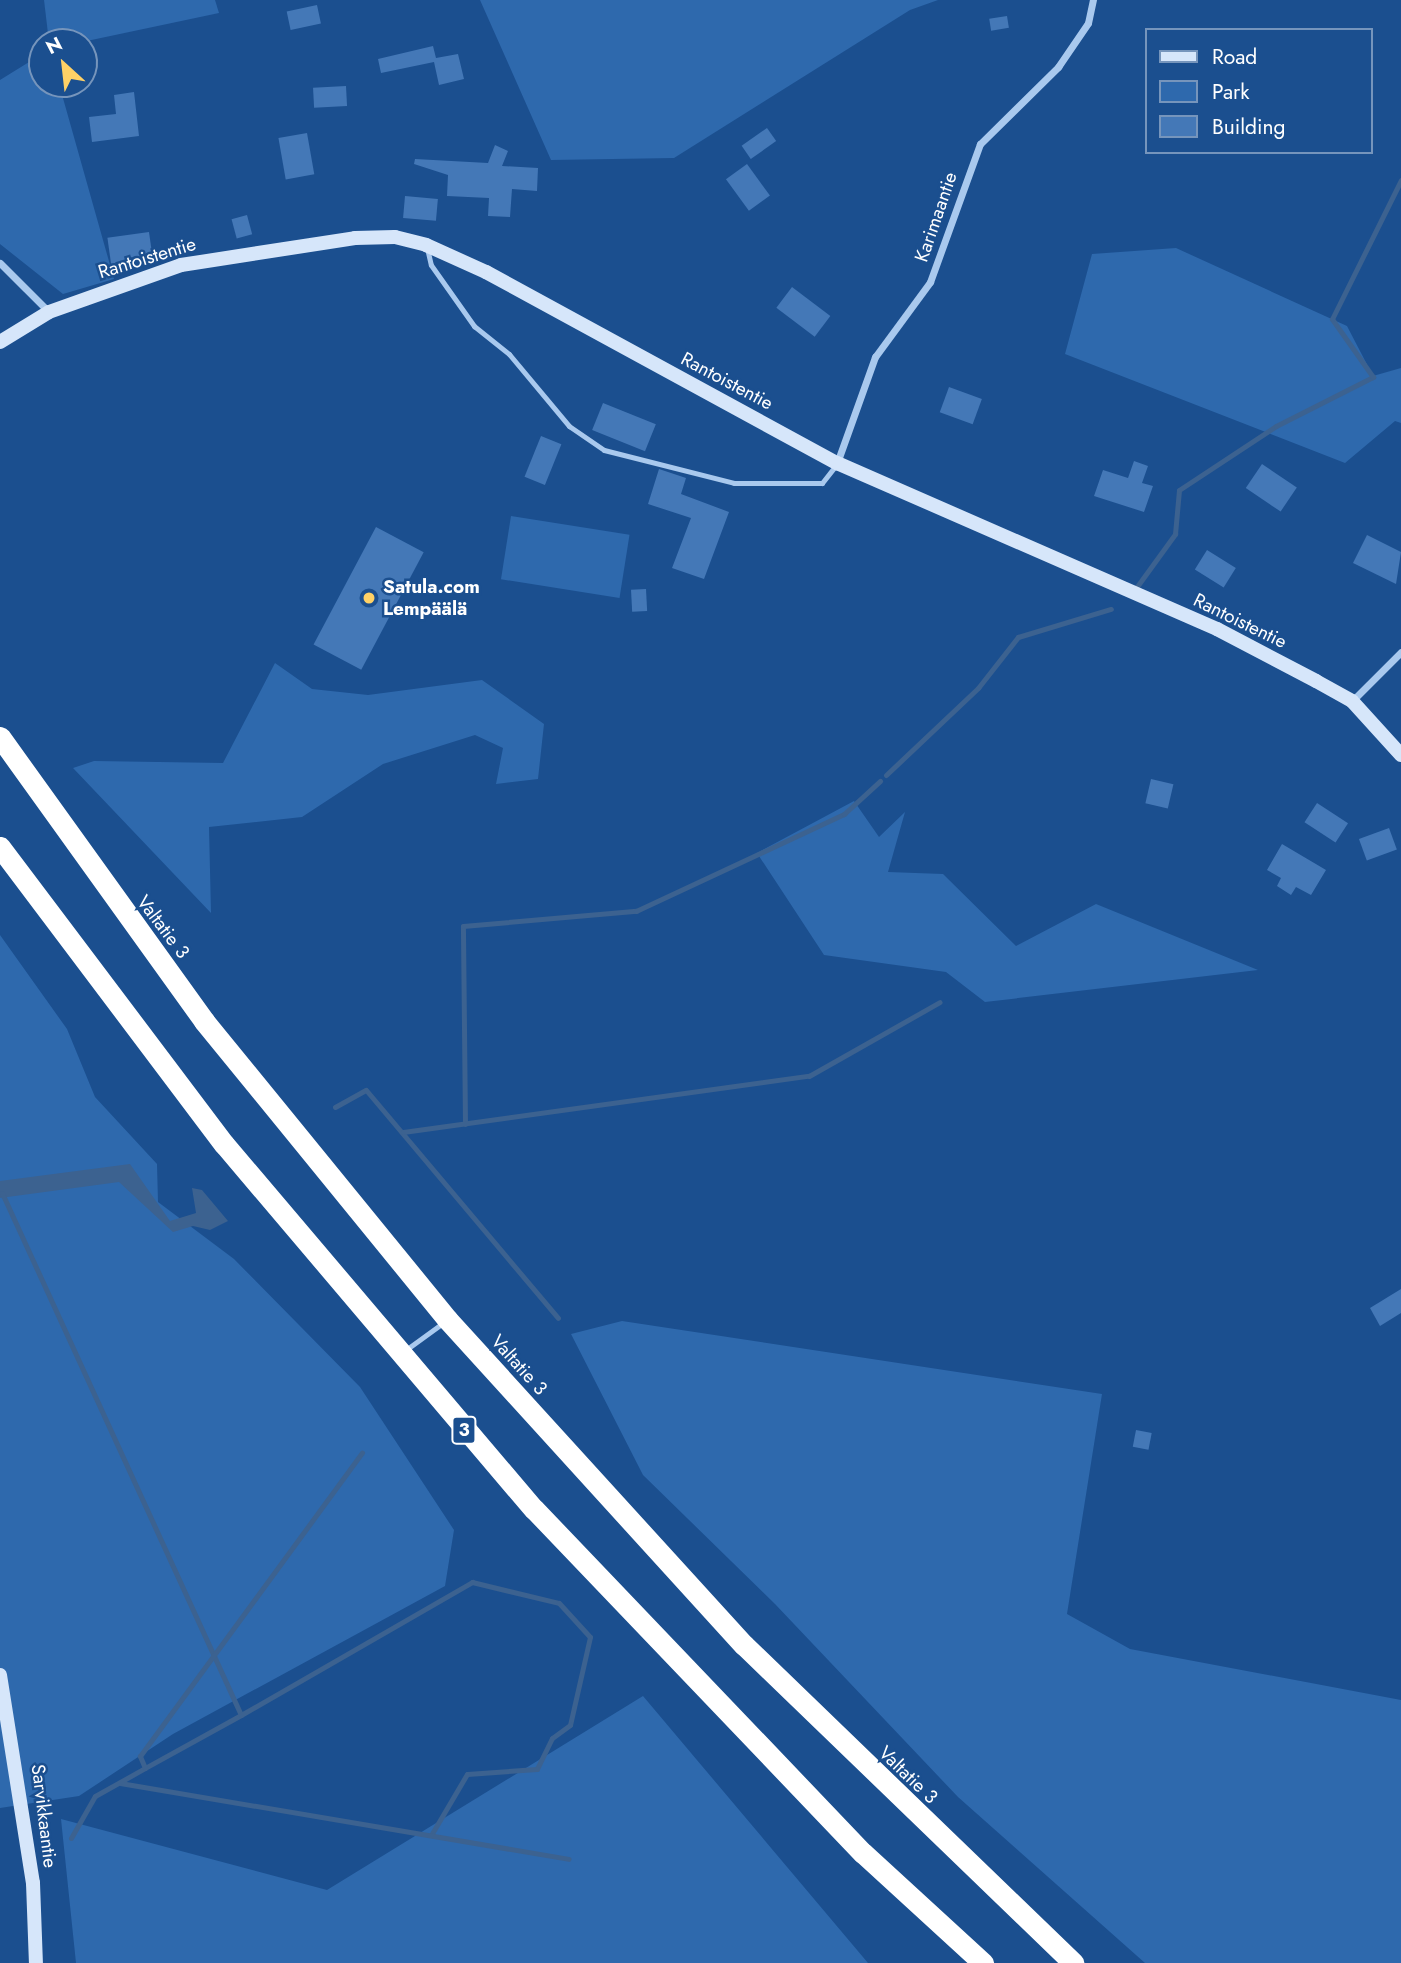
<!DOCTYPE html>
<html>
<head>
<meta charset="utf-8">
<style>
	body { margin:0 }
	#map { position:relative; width:1401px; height:1963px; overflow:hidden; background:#1b4f8f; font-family:Jost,sans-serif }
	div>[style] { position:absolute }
	.green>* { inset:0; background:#2e69ad; transform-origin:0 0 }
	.water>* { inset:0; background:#3c6290 }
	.stream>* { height:5px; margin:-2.5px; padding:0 2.5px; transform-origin:2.5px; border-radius:2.5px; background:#3c6290 }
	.building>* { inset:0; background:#4478b7; transform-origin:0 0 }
	.lane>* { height:5px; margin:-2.5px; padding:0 2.5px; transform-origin:2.5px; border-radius:2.5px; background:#a9c9ee }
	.street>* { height:7px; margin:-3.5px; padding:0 3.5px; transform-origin:3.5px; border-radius:3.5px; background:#a9c9ee }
	.secondary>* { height:14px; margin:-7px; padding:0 7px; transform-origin:7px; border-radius:7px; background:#d6e6fa }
	.highway>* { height:21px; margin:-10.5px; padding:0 10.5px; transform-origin:10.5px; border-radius:10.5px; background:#fff }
	.dots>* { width:19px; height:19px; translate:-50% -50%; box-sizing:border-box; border:4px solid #1b4f8f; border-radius:50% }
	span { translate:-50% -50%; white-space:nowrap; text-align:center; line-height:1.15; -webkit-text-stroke:5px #1b4f8f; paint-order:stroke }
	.shield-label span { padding:2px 5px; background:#1b4f8f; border:2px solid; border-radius:5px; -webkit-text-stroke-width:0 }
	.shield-label { font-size:18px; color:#fff; font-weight:700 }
	.street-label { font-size:19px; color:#fff }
	.poi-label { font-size:19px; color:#fff; font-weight:700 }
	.left { translate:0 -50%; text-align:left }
	.legend { position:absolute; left:1145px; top:28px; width:228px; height:126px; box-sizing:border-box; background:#1b4f8f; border:2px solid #7695bc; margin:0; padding:9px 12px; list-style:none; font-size:21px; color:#fff }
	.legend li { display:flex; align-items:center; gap:14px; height:35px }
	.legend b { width:35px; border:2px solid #7695bc }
	.north { position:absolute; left:28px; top:28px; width:70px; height:70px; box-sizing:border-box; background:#1b4f8f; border:2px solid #7695bc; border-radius:50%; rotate:333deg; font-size:19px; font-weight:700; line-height:28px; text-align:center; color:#fff }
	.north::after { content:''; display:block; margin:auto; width:24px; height:32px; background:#ffd166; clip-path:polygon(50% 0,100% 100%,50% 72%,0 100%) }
</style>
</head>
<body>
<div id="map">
	<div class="green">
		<i style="clip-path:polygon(44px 0,215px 0,219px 13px,82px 42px,49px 42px)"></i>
		<i style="clip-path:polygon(480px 0,938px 0,910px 10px,674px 158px,551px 160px)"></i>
		<i style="clip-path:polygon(42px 54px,42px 84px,59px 84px,114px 279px,63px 294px,0 244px,0 80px)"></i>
		<i style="clip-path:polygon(1176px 248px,1347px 326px,1373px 376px,1401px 368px,1401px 423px,1395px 421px,1345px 463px,1065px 354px,1092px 254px)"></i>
		<i style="left:511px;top:516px;width:120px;height:64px;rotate:9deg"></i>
		<i style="clip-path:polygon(275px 663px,312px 689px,368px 695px,482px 680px,544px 724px,538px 779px,496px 784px,503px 748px,475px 735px,383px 764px,302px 817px,209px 827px,211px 913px,73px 768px,94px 761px,223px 763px)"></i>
		<i style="clip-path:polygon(854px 801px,879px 837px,905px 812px,888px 872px,943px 874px,1016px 946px,1096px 904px,1258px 970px,985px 1002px,946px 972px,824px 955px,757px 853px)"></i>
		<i style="clip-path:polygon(0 935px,67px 1029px,95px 1097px,157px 1164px,158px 1202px,234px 1259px,360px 1387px,454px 1530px,445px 1586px,173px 1734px,79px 1796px,0 1808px)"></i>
		<i style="clip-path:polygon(622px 1321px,1102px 1394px,1067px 1614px,1130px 1649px,1401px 1700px,1401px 1963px,1145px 1963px,958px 1797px,775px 1604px,643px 1475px,571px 1334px)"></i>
		<i style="clip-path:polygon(643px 1696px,868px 1963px,76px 1963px,61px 1819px,327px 1890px)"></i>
	</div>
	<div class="water">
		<i style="clip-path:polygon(130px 1164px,170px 1221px,196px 1213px,192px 1188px,202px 1190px,228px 1221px,210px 1230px,193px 1226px,173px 1232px,119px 1182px,0 1198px,0 1181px)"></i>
	</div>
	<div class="stream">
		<i style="left:1133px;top:592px;width:72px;rotate:-54.1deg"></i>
		<i style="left:1175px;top:534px;width:44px;rotate:-84.8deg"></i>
		<i style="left:1179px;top:490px;width:116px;rotate:-33.4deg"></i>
		<i style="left:1276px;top:426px;width:109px;rotate:-26.8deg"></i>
		<i style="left:1373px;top:377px;width:71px;rotate:-125.3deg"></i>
		<i style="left:1332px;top:319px;width:155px;rotate:-63.6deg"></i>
		<i style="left:886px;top:775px;width:127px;rotate:-43.4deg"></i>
		<i style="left:978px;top:688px;width:65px;rotate:-51.9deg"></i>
		<i style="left:1018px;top:637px;width:97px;rotate:-16.8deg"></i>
		<i style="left:335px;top:1107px;width:35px;rotate:-29deg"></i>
		<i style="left:366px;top:1090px;width:298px;rotate:49.9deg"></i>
		<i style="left:465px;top:1124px;width:198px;rotate:-90.6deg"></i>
		<i style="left:463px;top:926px;width:174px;rotate:-5deg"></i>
		<i style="left:636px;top:911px;width:230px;rotate:-25deg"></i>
		<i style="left:844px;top:814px;width:49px;rotate:-42.5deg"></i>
		<i style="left:403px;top:1132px;width:410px;rotate:-7.9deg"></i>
		<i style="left:809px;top:1076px;width:150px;rotate:-29.5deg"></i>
		<i style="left:2px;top:1193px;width:574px;rotate:65.4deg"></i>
		<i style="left:241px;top:1715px;width:110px;rotate:151.1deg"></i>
		<i style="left:241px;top:1715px;width:267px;rotate:-29.9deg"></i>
		<i style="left:472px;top:1582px;width:89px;rotate:13.6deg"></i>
		<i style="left:559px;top:1603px;width:46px;rotate:47.6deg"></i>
		<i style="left:590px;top:1637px;width:90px;rotate:102.8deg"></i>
		<i style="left:570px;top:1725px;width:22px;rotate:144deg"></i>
		<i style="left:552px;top:1738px;width:34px;rotate:116deg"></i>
		<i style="left:537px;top:1769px;width:70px;rotate:175.9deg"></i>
		<i style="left:467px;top:1774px;width:71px;rotate:120.5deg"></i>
		<i style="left:120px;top:1783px;width:455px;rotate:9.6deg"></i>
		<i style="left:71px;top:1838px;width:48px;rotate:-60.3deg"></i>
		<i style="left:95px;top:1796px;width:57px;rotate:-29.2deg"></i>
		<i style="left:145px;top:1768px;width:13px;rotate:-113deg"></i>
		<i style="left:140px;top:1756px;width:376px;rotate:-53.8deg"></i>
	</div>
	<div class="building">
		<i style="left:317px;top:5px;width:19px;height:31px;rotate:78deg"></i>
		<i style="left:1007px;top:16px;width:12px;height:18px;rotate:81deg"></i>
		<i style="clip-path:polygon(433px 46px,436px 58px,458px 54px,464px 79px,439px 85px,434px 62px,381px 73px,378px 59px)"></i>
		<i style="left:346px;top:86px;width:20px;height:33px;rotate:87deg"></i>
		<i style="clip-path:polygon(134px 92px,139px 136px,92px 142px,89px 117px,116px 114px,114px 95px)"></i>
		<i style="left:767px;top:128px;width:16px;height:31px;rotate:55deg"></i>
		<i style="left:307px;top:133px;width:42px;height:29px;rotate:80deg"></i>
		<i style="clip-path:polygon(495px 145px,508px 151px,502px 166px,538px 168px,537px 191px,512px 189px,510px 217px,488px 216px,489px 198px,447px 196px,448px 175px,414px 164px,415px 159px,488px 163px)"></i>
		<i style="left:747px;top:164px;width:39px;height:26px;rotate:54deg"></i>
		<i style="left:405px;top:196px;width:33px;height:22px;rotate:5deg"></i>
		<i style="left:247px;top:215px;width:20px;height:16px;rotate:75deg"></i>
		<i style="left:149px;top:232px;width:28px;height:42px;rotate:82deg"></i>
		<i style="left:792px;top:287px;width:48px;height:26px;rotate:37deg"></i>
		<i style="left:949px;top:387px;width:35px;height:27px;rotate:20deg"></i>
		<i style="left:603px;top:403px;width:57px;height:29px;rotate:22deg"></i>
		<i style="left:541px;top:436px;width:22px;height:44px;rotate:22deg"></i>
		<i style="clip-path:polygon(1134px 461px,1148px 466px,1142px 483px,1153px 486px,1144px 512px,1094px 496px,1103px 470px,1128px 478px)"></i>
		<i style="left:1262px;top:464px;width:42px;height:29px;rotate:34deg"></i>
		<i style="clip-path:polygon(659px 469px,686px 478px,681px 494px,729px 512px,704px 579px,672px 568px,691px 518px,648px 504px)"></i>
		<i style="left:376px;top:527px;width:54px;height:133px;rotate:28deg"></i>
		<i style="clip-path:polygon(1367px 535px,1401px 552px,1396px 584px,1353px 563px)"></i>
		<i style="left:1207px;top:550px;width:34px;height:23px;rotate:32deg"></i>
		<i style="left:646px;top:589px;width:22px;height:15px;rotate:87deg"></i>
		<i style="left:1151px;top:779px;width:23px;height:25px;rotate:13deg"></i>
		<i style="left:1317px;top:803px;width:37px;height:23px;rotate:33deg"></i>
		<i style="left:1389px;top:828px;width:23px;height:32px;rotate:70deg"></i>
		<i style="clip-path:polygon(1282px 844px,1326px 870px,1311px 895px,1296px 887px,1291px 895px,1277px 886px,1281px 878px,1267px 870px)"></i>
		<i style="clip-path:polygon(1401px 1289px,1401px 1313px,1380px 1326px,1370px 1308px)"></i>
		<i style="left:1136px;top:1430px;width:16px;height:17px;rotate:11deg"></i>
	</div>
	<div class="lane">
		<i style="left:427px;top:248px;width:17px;rotate:77deg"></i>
		<i style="left:431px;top:265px;width:75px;rotate:54.8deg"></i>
		<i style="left:474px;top:326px;width:45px;rotate:38.7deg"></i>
		<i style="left:509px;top:354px;width:94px;rotate:50.2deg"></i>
		<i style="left:569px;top:426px;width:42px;rotate:34.4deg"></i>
		<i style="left:604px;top:450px;width:134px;rotate:14.2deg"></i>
		<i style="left:734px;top:483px;width:88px"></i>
		<i style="left:822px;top:483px;width:23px;rotate:-52deg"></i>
		<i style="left:407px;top:1349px;width:46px;rotate:-36.1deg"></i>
	</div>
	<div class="street">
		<i style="left:0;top:263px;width:69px;rotate:45deg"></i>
		<i style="left:837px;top:463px;width:113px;rotate:-70.3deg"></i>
		<i style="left:875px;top:357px;width:93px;rotate:-53.7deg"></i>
		<i style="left:930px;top:282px;width:147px;rotate:-70.1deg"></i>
		<i style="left:980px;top:144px;width:110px;rotate:-44.6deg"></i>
		<i style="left:1058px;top:67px;width:53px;rotate:-55.7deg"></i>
		<i style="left:1088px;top:23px;width:24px;rotate:-78deg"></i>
		<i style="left:1352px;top:701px;width:69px;rotate:-45deg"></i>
	</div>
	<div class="secondary">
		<i style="left:0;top:342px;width:57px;rotate:-31.5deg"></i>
		<i style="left:49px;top:312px;width:140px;rotate:-19.6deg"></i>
		<i style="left:181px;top:265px;width:176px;rotate:-8.8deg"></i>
		<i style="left:355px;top:238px;width:40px;rotate:-1.4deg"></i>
		<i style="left:395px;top:237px;width:32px;rotate:14deg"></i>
		<i style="left:426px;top:245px;width:66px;rotate:24.2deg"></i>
		<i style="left:486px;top:272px;width:400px;rotate:28.6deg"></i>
		<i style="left:837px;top:463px;width:415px;rotate:23.6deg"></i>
		<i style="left:1217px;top:629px;width:112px;rotate:27.7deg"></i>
		<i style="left:1316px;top:681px;width:41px;rotate:29.1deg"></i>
		<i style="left:1352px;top:701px;width:73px;rotate:47.8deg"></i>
		<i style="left:0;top:1675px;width:211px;rotate:81deg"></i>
		<i style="left:33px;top:1883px;width:80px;rotate:87.9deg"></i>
	</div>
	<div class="highway">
		<i style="left:0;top:737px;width:350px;rotate:54.3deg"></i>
		<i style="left:204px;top:1021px;width:385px;rotate:50.8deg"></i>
		<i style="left:447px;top:1319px;width:441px;rotate:47.7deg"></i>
		<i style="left:744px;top:1645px;width:458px;rotate:44deg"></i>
		<i style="left:0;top:847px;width:372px;rotate:53deg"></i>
		<i style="left:224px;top:1144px;width:479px;rotate:49.7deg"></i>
		<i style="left:534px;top:1509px;width:476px;rotate:46.3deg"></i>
		<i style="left:863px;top:1853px;width:163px;rotate:42.5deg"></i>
	</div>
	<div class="dots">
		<i style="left:369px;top:598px;background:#ffd166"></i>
	</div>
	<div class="shield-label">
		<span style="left:464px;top:1430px">3</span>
	</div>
	<div class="street-label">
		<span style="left:936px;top:217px;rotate:-71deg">Karimaantie</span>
		<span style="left:147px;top:258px;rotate:-17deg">Rantoistentie</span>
		<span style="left:727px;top:381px;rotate:28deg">Rantoistentie</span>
		<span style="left:1240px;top:621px;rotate:26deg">Rantoistentie</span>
		<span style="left:163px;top:927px;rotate:53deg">Valtatie 3</span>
		<span style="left:519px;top:1365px;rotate:48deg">Valtatie 3</span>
		<span style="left:908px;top:1775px;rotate:44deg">Valtatie 3</span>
		<span style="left:44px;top:1816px;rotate:83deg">Sarvikkaantie</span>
	</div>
	<div class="poi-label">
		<span class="left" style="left:383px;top:598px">Satula.com<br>Lempäälä</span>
	</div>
	<ul class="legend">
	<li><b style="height:9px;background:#d6e6fa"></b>Road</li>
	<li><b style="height:19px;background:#2e69ad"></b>Park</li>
	<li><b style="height:19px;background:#4478b7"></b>Building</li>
	</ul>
	<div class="north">N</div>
</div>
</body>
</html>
